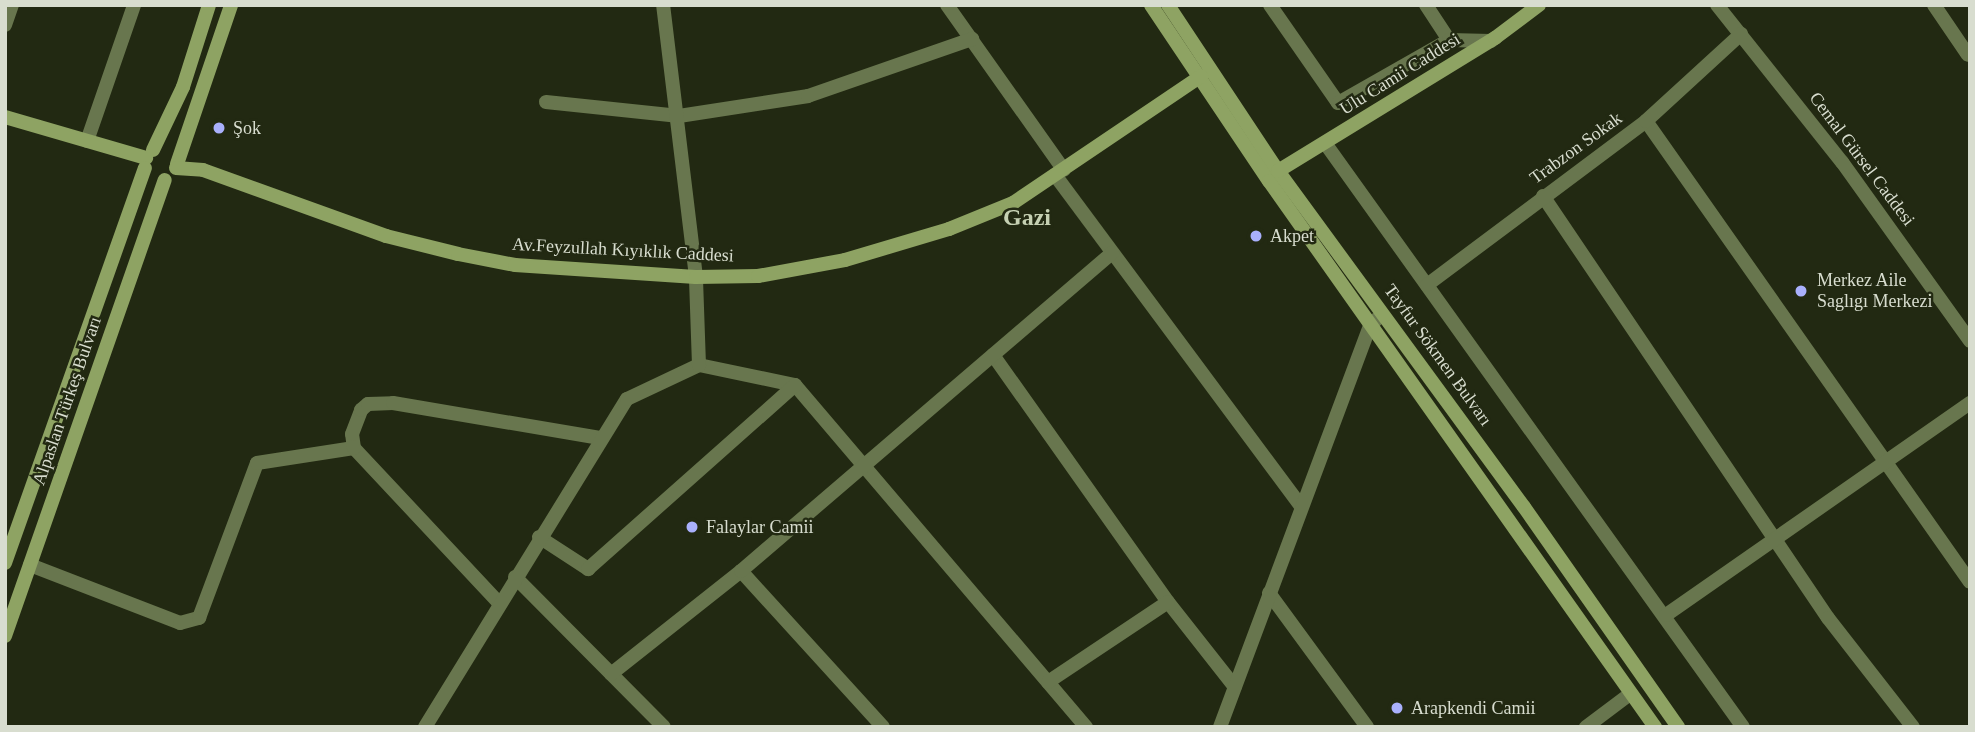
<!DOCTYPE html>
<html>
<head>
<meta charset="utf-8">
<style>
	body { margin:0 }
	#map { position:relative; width:1975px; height:732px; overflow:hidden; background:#222912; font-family:Georgia,serif }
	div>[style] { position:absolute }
	.street>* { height:14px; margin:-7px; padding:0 7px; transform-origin:7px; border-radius:7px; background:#68764e }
	.secondary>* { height:14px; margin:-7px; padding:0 7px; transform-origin:7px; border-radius:7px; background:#8ea363 }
	.dots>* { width:19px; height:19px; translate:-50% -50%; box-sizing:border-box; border:4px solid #222912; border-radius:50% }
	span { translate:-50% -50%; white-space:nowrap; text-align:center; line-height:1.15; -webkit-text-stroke:5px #222912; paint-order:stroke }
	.street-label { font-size:18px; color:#d8ddcf }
	.poi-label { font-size:18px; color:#d8ddcf }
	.left { translate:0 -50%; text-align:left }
	.district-label { font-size:24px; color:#c6d1b3; font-weight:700 }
	.frame { position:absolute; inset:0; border:7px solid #d8ddcf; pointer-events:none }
</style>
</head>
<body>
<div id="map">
	<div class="street">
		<i style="left:947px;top:5px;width:202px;rotate:54.7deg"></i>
		<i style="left:1270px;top:5px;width:119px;rotate:55.2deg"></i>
		<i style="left:1338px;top:103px;width:128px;rotate:-29.6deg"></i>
		<i style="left:1426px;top:5px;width:42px;rotate:56.7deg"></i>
		<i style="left:1449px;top:40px;width:42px;rotate:1.4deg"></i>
		<i style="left:1717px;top:5px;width:201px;rotate:51.5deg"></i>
		<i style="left:1842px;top:162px;width:220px;rotate:54.4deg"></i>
		<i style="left:1934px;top:5px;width:60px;rotate:55.8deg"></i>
		<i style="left:5px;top:25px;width:21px;rotate:-71deg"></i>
		<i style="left:546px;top:102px;width:134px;rotate:6deg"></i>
		<i style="left:679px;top:116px;width:131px;rotate:-8.8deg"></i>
		<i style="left:808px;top:96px;width:174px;rotate:-19.2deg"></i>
		<i style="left:1646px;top:121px;width:563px;rotate:54.9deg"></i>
		<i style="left:87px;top:141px;width:144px;rotate:-70.9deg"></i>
		<i style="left:1325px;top:143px;width:718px;rotate:54.41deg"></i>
		<i style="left:1055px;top:175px;width:412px;rotate:53.4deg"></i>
		<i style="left:1543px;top:196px;width:509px;rotate:55.97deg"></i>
		<i style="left:1828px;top:618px;width:138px;rotate:52.1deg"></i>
		<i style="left:1427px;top:285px;width:274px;rotate:-36.8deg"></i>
		<i style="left:1646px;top:121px;width:129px;rotate:-42.5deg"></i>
		<i style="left:993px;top:355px;width:303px;rotate:54.7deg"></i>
		<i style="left:1168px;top:602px;width:108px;rotate:51.8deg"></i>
		<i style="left:699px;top:365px;width:98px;rotate:11.8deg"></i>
		<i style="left:795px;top:385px;width:449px;rotate:49.6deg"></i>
		<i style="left:539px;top:537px;width:59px;rotate:33.1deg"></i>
		<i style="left:588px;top:569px;width:277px;rotate:-41.6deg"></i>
		<i style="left:30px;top:565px;width:161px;rotate:21.1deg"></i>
		<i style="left:180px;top:623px;width:20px;rotate:-15deg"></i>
		<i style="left:199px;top:618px;width:165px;rotate:-69.5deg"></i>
		<i style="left:257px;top:463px;width:98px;rotate:-8.8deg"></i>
		<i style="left:741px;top:571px;width:211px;rotate:47.7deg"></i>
		<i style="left:515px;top:577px;width:211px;rotate:45.2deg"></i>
		<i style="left:1269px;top:593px;width:166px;rotate:53.8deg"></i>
		<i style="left:499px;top:603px;width:212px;rotate:-133.1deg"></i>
		<i style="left:354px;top:448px;width:14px;rotate:-98deg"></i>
		<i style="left:352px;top:434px;width:26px;rotate:-69deg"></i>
		<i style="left:361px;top:410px;width:9px;rotate:-41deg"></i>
		<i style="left:368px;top:404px;width:25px;rotate:-2deg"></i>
		<i style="left:393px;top:403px;width:210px;rotate:9.6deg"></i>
		<i style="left:1666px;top:615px;width:371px;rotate:-34.9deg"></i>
		<i style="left:611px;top:674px;width:166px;rotate:-38.4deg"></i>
		<i style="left:741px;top:571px;width:489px;rotate:-40.6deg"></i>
		<i style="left:1048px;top:682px;width:144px;rotate:-33.7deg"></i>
		<i style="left:425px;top:727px;width:385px;rotate:-58.4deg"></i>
		<i style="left:627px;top:399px;width:80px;rotate:-25.3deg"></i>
		<i style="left:699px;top:365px;width:88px;rotate:-92deg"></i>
		<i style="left:696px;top:277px;width:274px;rotate:-96.9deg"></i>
		<i style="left:1220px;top:727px;width:429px;rotate:-69.5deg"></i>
		<i style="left:1370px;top:325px;width:9px;rotate:-41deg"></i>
		<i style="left:1586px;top:727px;width:55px;rotate:-36.9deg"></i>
	</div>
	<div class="secondary">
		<i style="left:1151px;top:5px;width:212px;rotate:56.2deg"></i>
		<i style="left:1269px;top:181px;width:669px;rotate:54.74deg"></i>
		<i style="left:1168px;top:5px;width:199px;rotate:56.5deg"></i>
		<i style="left:1278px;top:171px;width:416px;rotate:53.8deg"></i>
		<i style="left:1524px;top:507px;width:269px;rotate:55deg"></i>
		<i style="left:5px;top:117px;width:147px;rotate:16.2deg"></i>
		<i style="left:153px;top:150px;width:70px;rotate:-64.5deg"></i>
		<i style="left:183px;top:87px;width:86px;rotate:-72.4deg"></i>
		<i style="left:177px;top:164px;width:168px;rotate:-71.2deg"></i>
		<i style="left:176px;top:168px;width:27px;rotate:4deg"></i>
		<i style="left:203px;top:170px;width:195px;rotate:19.8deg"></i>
		<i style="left:386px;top:236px;width:74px;rotate:14deg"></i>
		<i style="left:458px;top:254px;width:58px;rotate:10.9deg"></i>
		<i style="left:515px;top:265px;width:181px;rotate:3.8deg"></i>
		<i style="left:696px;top:277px;width:62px;rotate:-0.9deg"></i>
		<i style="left:758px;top:276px;width:88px;rotate:-10.4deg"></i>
		<i style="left:845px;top:260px;width:109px;rotate:-16.6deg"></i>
		<i style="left:949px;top:229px;width:69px;rotate:-22.1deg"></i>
		<i style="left:1013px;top:203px;width:227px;rotate:-34deg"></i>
		<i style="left:1278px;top:171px;width:255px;rotate:-31.5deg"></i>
		<i style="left:1495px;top:38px;width:55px;rotate:-36.9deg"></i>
		<i style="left:5px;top:563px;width:419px;rotate:-70.5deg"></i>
		<i style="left:5px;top:636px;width:483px;rotate:-70.7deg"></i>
	</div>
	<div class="dots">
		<i style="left:219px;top:128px;background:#a9b0fc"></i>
		<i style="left:1256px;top:236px;background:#a9b0fc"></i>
		<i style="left:1801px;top:291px;background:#a9b0fc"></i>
		<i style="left:692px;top:527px;background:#a9b0fc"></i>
		<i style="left:1397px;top:708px;background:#a9b0fc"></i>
	</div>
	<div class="street-label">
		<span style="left:1400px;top:74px;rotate:-32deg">Ulu Camii Caddesi</span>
		<span style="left:1576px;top:148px;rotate:-36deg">Trabzon Sokak</span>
		<span style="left:1862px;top:159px;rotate:53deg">Cemal Gürsel Caddesi</span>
		<span style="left:623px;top:250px;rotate:3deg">Av.Feyzullah Kıyıklık Caddesi</span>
		<span style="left:1438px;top:355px;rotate:54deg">Tayfur Sökmen Bulvarı</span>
		<span style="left:67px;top:401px;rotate:-71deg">Alpaslan Türkeş Bulvarı</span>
	</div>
	<div class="poi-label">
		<span class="left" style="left:233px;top:128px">Şok</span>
		<span class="left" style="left:1270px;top:236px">Akpet</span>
		<span class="left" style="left:1817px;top:291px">Merkez Aile<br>Saglıgı Merkezi</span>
		<span class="left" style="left:706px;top:527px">Falaylar Camii</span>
		<span class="left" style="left:1411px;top:708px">Arapkendi Camii</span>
	</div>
	<div class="district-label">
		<span style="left:1027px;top:218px">Gazi</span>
	</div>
	<div class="frame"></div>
</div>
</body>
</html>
